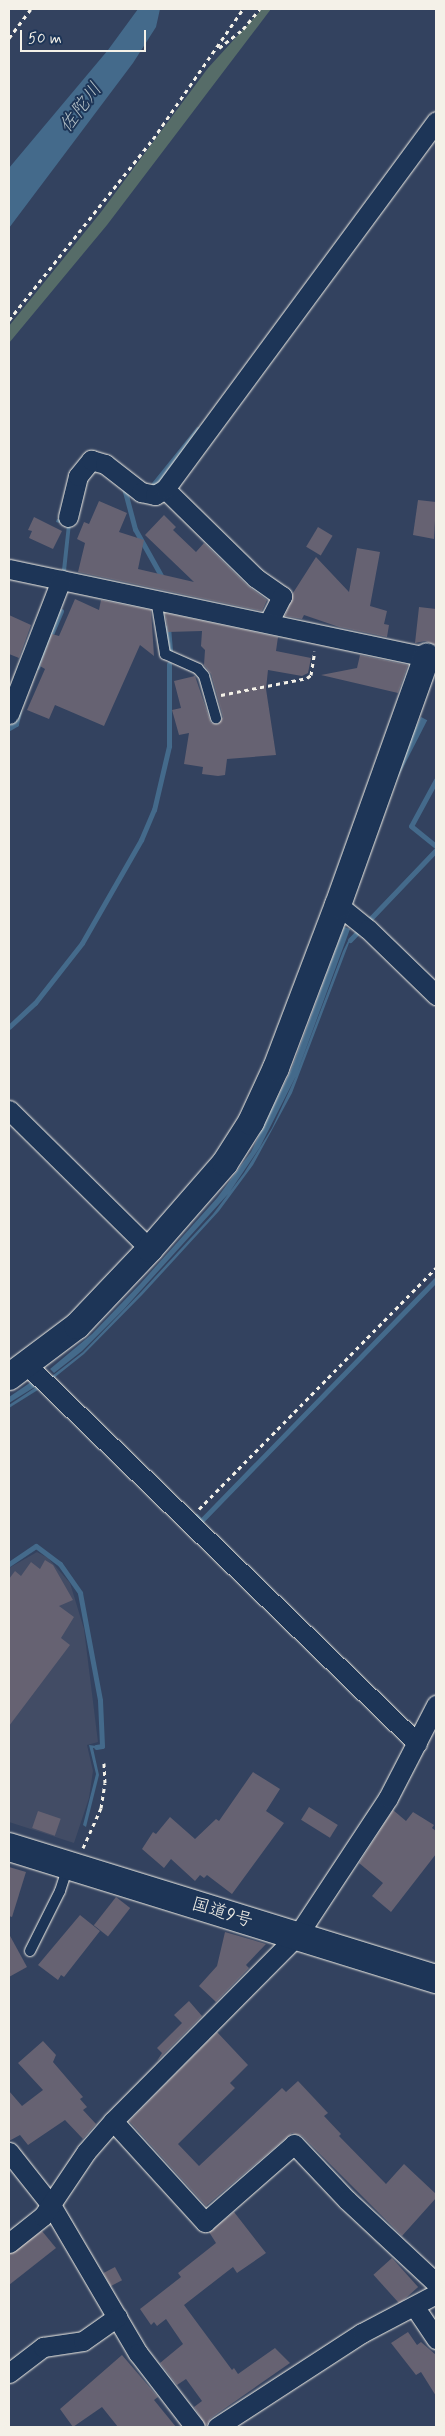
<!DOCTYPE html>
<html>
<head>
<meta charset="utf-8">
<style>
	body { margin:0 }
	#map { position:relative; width:445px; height:2436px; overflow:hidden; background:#33425f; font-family:Mynerve,"Klee One",sans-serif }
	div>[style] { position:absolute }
	.built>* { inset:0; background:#424c65 }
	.green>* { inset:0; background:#566c68 }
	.water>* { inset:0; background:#446a8b; transform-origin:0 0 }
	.stream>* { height:5px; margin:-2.5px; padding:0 2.5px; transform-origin:2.5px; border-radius:2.5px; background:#446a8b }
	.building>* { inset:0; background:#666272; transform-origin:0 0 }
	.path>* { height:3px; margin-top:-1.5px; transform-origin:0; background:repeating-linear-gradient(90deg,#f4f1e8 0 4px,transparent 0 8px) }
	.roads { filter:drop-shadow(0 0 1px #f4f1e8) drop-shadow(0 0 1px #f4f1e8) }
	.lane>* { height:10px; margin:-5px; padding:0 5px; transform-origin:5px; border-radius:5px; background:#1d3557 }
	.street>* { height:19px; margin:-9.5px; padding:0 9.5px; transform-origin:9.5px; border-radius:9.5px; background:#1d3557 }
	.secondary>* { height:26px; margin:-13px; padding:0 13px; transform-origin:13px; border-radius:13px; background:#1d3557 }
	.highway>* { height:28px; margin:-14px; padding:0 14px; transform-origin:14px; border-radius:14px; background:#1d3557 }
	span { translate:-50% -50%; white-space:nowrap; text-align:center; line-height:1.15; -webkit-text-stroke:4px #1d3557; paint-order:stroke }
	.street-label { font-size:18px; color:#f4f1e8 }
	.water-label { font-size:19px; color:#b6c2c7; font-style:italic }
	.frame { position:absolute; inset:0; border:10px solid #f4f1e8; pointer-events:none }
	.scale { position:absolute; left:20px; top:30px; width:126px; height:22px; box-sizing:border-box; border:2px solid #f4f1e8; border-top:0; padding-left:6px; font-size:15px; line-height:18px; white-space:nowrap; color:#f4f1e8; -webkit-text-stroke:4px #1d3557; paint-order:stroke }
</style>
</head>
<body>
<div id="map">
	<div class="built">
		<i style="clip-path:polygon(37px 1552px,48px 1558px,70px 1583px,84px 1629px,98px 1742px,87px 1745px,93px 1771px,89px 1798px,74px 1843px,9px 1822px,9px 1568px)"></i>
	</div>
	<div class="green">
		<i style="clip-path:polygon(262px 9px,271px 9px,107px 225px,9px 343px,9px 326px,101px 212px,208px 68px)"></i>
	</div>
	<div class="water">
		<i style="clip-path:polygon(138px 9px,160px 9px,156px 27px,133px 63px,9px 228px,9px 168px,108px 50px)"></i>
		<i style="clip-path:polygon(57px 519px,71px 523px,66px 571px,62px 570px,67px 525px,56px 522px)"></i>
		<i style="left:421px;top:717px;width:7px;height:201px;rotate:27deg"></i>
		<i style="clip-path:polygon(344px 927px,350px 929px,297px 1073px,343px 951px,349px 939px,354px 935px,355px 937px,349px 943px,292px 1093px,253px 1165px,219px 1211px,143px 1294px,84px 1354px,54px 1378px,52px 1376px,83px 1352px,142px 1291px,213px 1214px,244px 1173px,272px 1128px,296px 1076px,260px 1147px,229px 1193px,124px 1309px,82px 1351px,54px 1373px,50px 1369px,92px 1334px,140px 1284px,217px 1198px,251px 1152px,291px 1070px)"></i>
		<i style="clip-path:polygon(34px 1380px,38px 1385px,9px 1403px,9px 1397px)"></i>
		<i style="clip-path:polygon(39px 1385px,41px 1388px,9px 1408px,9px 1405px)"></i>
		<i style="clip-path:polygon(89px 1745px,103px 1747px,93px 1748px,99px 1775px,86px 1827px,83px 1825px,96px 1774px)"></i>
	</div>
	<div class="stream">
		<i style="left:123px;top:484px;width:47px;rotate:75.1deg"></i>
		<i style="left:135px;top:529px;width:57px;rotate:60.8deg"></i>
		<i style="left:152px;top:486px;width:73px;rotate:-51.1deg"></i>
		<i style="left:168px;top:627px;width:23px;rotate:85deg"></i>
		<i style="left:37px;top:667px;width:61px;rotate:-66.8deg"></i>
		<i style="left:9px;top:728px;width:8px;rotate:-30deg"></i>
		<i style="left:16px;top:724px;width:13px;rotate:-77deg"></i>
		<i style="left:436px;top:780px;width:52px;rotate:118.5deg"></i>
		<i style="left:411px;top:826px;width:32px;rotate:39deg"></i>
		<i style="left:350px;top:940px;width:124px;rotate:-46.3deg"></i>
		<i style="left:9px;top:1027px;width:35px;rotate:-43deg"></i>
		<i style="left:35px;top:1003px;width:76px;rotate:-51.9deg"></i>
		<i style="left:82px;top:943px;width:119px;rotate:-60.2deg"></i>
		<i style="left:141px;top:840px;width:33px;rotate:-67deg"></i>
		<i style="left:154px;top:810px;width:66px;rotate:-76.8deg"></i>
		<i style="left:169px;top:746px;width:82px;rotate:-90deg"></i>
		<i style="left:196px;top:1516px;width:7px;rotate:45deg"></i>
		<i style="left:201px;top:1521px;width:337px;rotate:-45.8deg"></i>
		<i style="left:9px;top:1564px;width:32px;rotate:-34deg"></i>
		<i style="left:36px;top:1546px;width:30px;rotate:37deg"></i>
		<i style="left:60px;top:1564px;width:35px;rotate:55deg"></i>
		<i style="left:80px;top:1593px;width:109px;rotate:79.4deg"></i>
		<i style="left:100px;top:1700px;width:46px;rotate:87.5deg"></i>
		<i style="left:102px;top:1746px;width:6px;rotate:171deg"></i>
	</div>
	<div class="building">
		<i style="clip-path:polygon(418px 500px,436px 502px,434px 539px,413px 535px)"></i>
		<i style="clip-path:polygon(99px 501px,127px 513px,119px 532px,144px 540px,138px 569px,194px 582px,145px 535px,164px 515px,176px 527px,173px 530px,196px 552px,204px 543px,248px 586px,267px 600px,262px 611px,78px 572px,85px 543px,77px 539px,84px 522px,89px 524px)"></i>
		<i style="clip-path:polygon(34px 517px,62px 531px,53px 549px,29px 538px,32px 531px,28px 530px)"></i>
		<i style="left:318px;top:527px;width:17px;height:23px;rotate:31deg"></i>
		<i style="clip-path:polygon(357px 548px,380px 552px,370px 606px,387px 611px,384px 624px,389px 625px,387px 637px,339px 627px,304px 615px,302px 619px,285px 616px,293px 593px,316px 557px,349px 592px)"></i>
		<i style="clip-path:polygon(75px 599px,99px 610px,101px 600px,151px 610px,154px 656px,140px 645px,104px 726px,55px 705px,49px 719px,27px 710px,45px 669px,40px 666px,52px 634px,59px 636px)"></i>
		<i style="clip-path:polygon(419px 607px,436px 609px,436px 645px,425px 641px,415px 643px)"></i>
		<i style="clip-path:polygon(165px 613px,278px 637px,276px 651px,311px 658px,308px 673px,302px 676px,268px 670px,266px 689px,276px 755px,227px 759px,225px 775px,218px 776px,202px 774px,203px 767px,184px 764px,189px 733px,179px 735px,172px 710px,181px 708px,174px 681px,195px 676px,211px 723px,218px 724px,223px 717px,211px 674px,204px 665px,205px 650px,201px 646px,202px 631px,168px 632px)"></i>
		<i style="clip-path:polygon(9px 615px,31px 625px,19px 658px,9px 654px)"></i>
		<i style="clip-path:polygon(360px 655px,408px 665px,398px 693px,321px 675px,357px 668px)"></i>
		<i style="clip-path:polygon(45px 1560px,53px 1565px,73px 1600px,59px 1606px,74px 1617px,61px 1638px,70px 1645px,9px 1726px,9px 1579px,15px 1571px,21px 1576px,31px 1562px,40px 1569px)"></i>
		<i style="clip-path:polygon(253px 1772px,280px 1789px,266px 1811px,284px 1823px,232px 1894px,207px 1875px,204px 1878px,200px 1875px,195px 1881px,171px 1859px,164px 1868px,142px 1849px,153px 1832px,156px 1834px,170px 1817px,195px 1839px,216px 1819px,219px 1821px)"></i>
		<i style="left:309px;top:1807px;width:34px;height:15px;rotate:32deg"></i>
		<i style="clip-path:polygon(393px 1810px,406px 1821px,413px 1812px,434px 1825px,432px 1828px,436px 1831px,436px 1854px,391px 1912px,372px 1896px,383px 1883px,359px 1863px)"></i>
		<i style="left:38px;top:1811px;width:24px;height:18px;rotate:19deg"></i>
		<i style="clip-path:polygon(9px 1867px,26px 1872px,12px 1917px,9px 1916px)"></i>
		<i style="left:116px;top:1897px;width:18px;height:36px;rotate:38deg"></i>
		<i style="clip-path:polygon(80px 1915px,100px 1931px,64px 1977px,61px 1975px,58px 1980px,38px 1965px)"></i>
		<i style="clip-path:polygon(225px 1932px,266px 1944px,246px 1965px,249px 1968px,216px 2002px,199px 1986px,217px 1966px)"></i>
		<i style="clip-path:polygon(9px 1934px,27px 1967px,9px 1977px)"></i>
		<i style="clip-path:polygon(189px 2001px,202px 2016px,157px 2061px,162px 2053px,157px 2048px,182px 2023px,174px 2015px)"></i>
		<i style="clip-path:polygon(217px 2032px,248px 2065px,230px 2083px,235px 2088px,178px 2144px,199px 2166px,282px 2088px,286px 2092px,298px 2081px,328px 2113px,324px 2116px,341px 2134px,339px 2136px,386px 2184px,404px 2164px,436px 2194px,436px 2198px,402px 2236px,302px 2136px,292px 2133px,206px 2206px,129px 2121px)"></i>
		<i style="clip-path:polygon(43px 2041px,56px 2055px,53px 2062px,83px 2097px,80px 2099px,87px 2107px,83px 2110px,96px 2124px,83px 2139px,65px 2120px,28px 2145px,20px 2135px,9px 2141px,9px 2091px,22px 2106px,43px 2090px,18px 2063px)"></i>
		<i style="clip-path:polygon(234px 2212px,266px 2253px,237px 2273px,233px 2267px,184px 2305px,232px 2370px,234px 2368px,238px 2374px,275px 2348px,290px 2363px,211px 2418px,206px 2426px,194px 2407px,202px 2401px,186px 2379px,177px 2385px,160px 2363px,183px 2344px,166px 2319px,157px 2326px,154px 2322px,151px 2325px,140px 2309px,181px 2277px,178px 2273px,216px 2243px,209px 2232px)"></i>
		<i style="clip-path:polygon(42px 2231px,56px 2248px,9px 2285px,9px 2254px)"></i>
		<i style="left:392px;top:2258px;width:39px;height:25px;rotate:48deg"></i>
		<i style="left:115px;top:2267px;width:15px;height:13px;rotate:62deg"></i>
		<i style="clip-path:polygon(408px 2332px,417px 2345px,421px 2342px,436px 2355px,436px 2396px,421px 2372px,416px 2375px,391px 2343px)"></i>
		<i style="clip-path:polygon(122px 2355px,158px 2397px,154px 2400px,176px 2427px,118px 2427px,102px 2407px,73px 2427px,60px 2409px)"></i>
	</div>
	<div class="path">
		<i style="left:9px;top:38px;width:36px;rotate:-53deg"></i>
		<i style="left:219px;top:48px;width:31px;rotate:-38deg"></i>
		<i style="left:243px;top:29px;width:26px;rotate:-50deg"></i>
		<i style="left:9px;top:320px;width:231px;rotate:-51.5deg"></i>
		<i style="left:153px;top:139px;width:158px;rotate:-55.3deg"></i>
		<i style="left:221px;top:695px;width:88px;rotate:-11.2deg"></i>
		<i style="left:307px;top:678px;width:5px;rotate:-37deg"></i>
		<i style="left:311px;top:675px;width:24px;rotate:-81deg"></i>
		<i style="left:199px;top:1509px;width:338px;rotate:-45.5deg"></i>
		<i style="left:83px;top:1848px;width:44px;rotate:-65.8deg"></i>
		<i style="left:101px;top:1808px;width:25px;rotate:-81deg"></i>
		<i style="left:105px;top:1783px;width:20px;rotate:-93deg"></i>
	</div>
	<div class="roads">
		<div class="lane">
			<i style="left:156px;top:599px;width:56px;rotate:80.7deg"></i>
			<i style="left:165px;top:654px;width:36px;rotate:24deg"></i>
			<i style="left:198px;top:669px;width:9px;rotate:49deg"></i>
			<i style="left:204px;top:676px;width:44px;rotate:74.1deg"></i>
			<i style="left:30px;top:1951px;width:67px;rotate:-63.4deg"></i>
			<i style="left:60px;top:1891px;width:26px;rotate:-72deg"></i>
		</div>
		<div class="street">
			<i style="left:165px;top:489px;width:127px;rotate:44.4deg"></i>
			<i style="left:256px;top:578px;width:32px;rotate:35deg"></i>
			<i style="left:282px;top:596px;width:30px;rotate:117deg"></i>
			<i style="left:68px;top:517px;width:42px;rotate:-76.3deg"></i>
			<i style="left:78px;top:476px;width:21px;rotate:-51deg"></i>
			<i style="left:91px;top:460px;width:15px;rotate:16deg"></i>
			<i style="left:105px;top:464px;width:46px;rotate:37.9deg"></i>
			<i style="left:141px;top:492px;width:14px;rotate:12deg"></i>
			<i style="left:155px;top:495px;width:12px;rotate:-31deg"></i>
			<i style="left:165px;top:489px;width:457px;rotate:-53.6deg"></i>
			<i style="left:9px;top:569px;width:436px;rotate:11.9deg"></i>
			<i style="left:9px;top:714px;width:144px;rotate:-68.8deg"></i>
			<i style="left:338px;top:905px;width:38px;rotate:39deg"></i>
			<i style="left:368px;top:929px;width:95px;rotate:44.1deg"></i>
			<i style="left:9px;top:1110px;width:198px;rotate:44.6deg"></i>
			<i style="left:27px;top:1365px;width:543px;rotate:44.1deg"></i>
			<i style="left:113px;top:2121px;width:137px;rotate:47.7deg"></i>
			<i style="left:205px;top:2222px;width:118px;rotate:-41.2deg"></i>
			<i style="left:294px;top:2144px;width:77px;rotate:46.6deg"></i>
			<i style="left:347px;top:2200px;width:122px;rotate:43deg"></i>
			<i style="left:9px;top:2152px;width:68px;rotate:51.6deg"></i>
			<i style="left:51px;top:2205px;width:172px;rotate:59.6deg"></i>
			<i style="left:138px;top:2353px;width:93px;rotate:52.4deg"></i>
			<i style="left:9px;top:2243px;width:43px;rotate:-38.5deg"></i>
			<i style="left:43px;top:2216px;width:77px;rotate:-56.1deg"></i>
			<i style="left:86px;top:2152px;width:41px;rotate:-48.9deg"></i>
			<i style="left:113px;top:2121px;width:261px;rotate:-45.2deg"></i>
			<i style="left:297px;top:1936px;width:165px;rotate:-56.6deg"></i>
			<i style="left:388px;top:1798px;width:105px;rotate:-62.7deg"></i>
			<i style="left:414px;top:2306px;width:40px;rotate:56deg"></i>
			<i style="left:9px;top:2373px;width:43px;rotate:-37.4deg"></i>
			<i style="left:43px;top:2347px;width:40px;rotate:-8.5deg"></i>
			<i style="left:83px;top:2341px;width:42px;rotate:-35.2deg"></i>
			<i style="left:217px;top:2427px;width:173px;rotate:-33deg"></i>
			<i style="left:362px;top:2333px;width:84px;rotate:-27.8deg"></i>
		</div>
		<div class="secondary">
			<i style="left:9px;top:1377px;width:85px;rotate:-36.9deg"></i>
			<i style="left:77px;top:1326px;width:106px;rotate:-46.5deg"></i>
			<i style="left:150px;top:1249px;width:114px;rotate:-48.9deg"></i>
			<i style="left:225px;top:1163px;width:49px;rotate:-57.6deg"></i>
			<i style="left:251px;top:1122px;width:60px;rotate:-65.2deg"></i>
			<i style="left:276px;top:1068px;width:174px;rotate:-69.2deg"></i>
			<i style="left:338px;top:905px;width:264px;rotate:-70.3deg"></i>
		</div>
		<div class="highway">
			<i style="left:9px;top:1847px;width:447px;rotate:17.2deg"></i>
		</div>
	</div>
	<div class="street-label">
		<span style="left:222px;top:1913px;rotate:17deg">国道9号</span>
	</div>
	<div class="water-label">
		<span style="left:81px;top:108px;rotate:-53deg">佐陀川</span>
	</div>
	<div class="frame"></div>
	<div class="scale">50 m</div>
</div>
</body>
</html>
